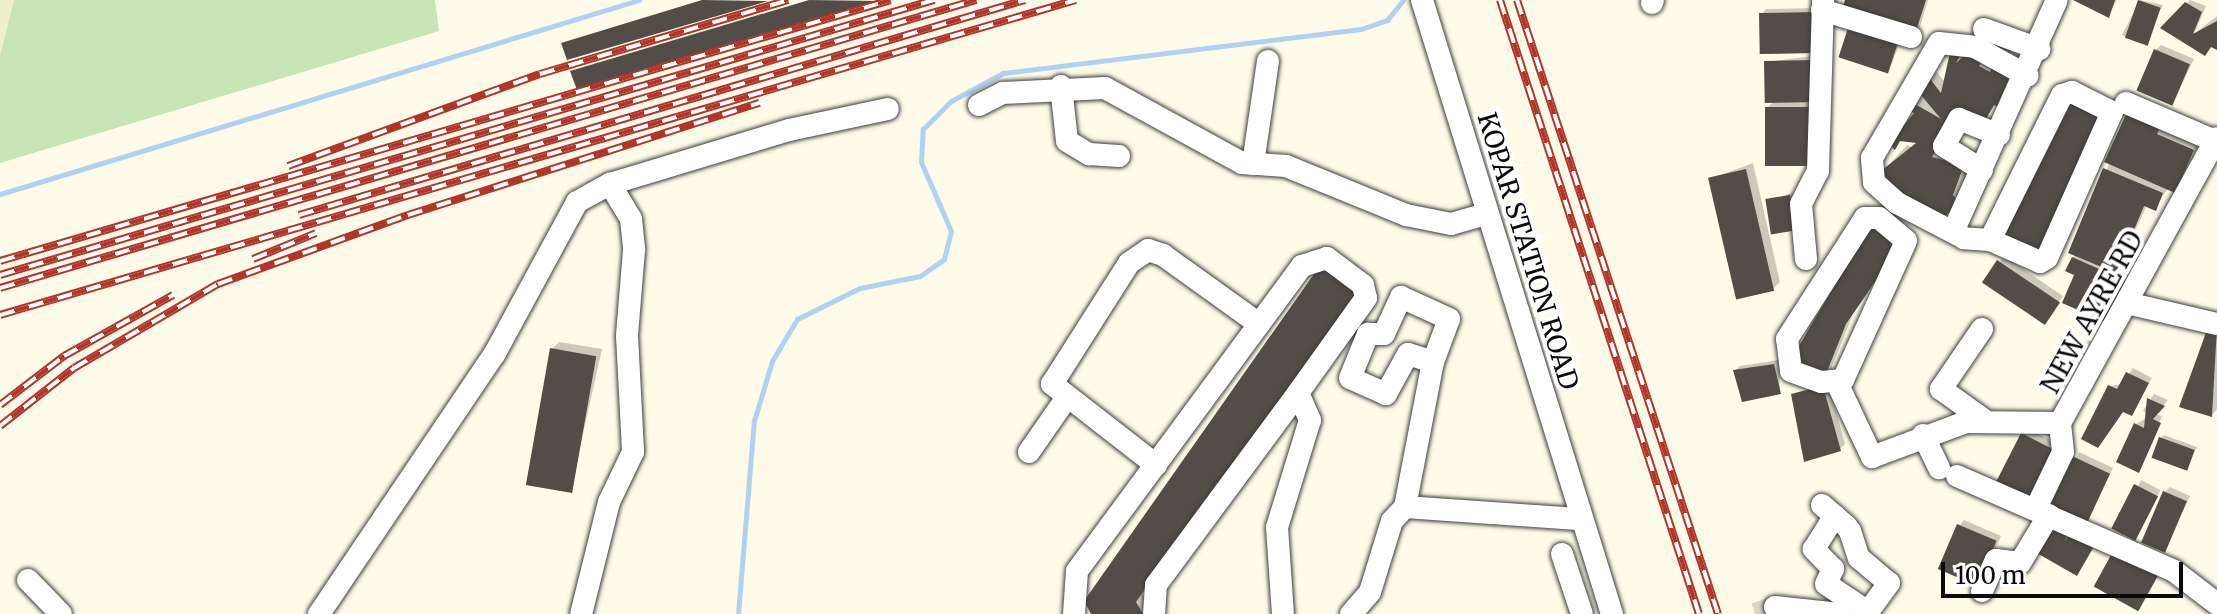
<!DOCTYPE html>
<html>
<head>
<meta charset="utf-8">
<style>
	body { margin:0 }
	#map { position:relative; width:2217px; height:614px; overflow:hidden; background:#fefce9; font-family:Merriweather,serif }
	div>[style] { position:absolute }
	.farmland>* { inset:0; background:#f0f1cb }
	.green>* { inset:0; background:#c8e5b5 }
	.shadow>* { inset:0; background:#0003; transform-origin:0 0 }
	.stream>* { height:5px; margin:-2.5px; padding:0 2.5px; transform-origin:2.5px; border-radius:2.5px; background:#b0d1f2 }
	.building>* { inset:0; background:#524d47; transform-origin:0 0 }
	.minor-tunnel>* { height:22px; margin-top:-11px; transform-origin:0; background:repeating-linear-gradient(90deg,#d9d8c8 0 22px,transparent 0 33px) }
	.roads { filter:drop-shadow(0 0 2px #3d3d3d) drop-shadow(0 0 2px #3d3d3d) }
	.minor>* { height:22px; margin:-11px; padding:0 11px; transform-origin:11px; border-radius:11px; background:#fff }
	.rail>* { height:8px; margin-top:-4px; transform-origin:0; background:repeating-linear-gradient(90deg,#fff 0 15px,#b1352b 0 30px); box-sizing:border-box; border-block:2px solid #b1352b }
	span { translate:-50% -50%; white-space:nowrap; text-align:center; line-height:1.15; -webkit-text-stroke:8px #fff; paint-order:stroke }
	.street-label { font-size:26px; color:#0a0a0a }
	.scale { position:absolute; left:1941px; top:562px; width:242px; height:36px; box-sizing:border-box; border:4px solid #0a0a0a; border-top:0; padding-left:10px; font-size:24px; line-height:28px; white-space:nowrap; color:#0a0a0a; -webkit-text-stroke:6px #fff; paint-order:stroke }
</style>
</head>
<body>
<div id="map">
	<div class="farmland">
		<i style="clip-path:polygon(0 0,14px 0,0 56px)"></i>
	</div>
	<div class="green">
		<i style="clip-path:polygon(14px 0,435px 0,439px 31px,0 163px,0 56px)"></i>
	</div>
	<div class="shadow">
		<i style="clip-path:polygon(1847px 0,1928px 0,1919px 30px)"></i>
		<i style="clip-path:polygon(2075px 0,2117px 0,2108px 15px)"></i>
		<i style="clip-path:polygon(2140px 0,2163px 5px,2141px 44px,2122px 35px)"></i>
		<i style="clip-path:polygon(2190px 0,2206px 6px,2194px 34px,2217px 16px,2217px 47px,2164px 28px)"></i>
		<i style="clip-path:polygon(1821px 8px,1817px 51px,1761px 15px,1766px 9px)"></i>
		<i style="clip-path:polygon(1903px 36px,1889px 70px,1841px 55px)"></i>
		<i style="clip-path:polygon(2161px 45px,2194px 59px,2173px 103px,2156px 50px)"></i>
		<i style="clip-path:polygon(1952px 49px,2002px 58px,2018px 91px,1997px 102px,1982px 123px,1959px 110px,1937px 150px,1970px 159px,1960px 205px,1883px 171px,1907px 145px,1915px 149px,1919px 142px,1902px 139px,1895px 147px,1917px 112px,1906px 106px,1935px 70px,1946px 83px)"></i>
		<i style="clip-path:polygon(1820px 55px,1818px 160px,1767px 108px,1775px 100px,1766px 62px)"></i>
		<i style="clip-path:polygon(2130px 109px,2200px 143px,2182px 184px,2168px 188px,2155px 208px,2147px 205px,2117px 270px,2137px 279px,2117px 318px,2077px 274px,2073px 258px)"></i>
		<i style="clip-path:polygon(1753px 163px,1780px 282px,1773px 289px,1710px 179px)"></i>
		<i style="clip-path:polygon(1793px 193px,1798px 226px,1768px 200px)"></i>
		<i style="clip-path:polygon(1881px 215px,1908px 234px,1853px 314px,1831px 369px,1824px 377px,1796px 366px,1815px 304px)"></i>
		<i style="clip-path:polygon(2004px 256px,2063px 296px,2049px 316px,1985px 281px)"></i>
		<i style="clip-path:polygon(2217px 323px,2217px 409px,2212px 415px)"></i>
		<i style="clip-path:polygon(559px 342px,602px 349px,570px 492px,552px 349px)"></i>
		<i style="clip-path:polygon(1779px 360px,1780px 392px,1735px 371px,1740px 366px)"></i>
		<i style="clip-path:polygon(2133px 368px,2152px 378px,2132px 414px,2110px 386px,2122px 384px)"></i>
		<i style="clip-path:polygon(1828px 382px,1845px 444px,1840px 449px,1793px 394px)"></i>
		<i style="clip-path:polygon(2154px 394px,2168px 400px,2156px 414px,2162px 416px,2139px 470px,2136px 424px,2152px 415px,2143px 411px)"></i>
		<i style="clip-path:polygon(2028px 429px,2063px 446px,2040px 493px,2023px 435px)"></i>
		<i style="clip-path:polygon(2164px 435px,2197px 447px,2187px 468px,2161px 438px)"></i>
		<i style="clip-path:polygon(2079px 452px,2113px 468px,2084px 525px,2101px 535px,2077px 573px,2038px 551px)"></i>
		<i style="left:2141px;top:480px;width:22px;height:55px;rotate:27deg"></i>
		<i style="clip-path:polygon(2170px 487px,2190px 496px,2164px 550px,2165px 492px)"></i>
		<i style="clip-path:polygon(1964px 520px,2001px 536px,1982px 579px,1959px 526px)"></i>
		<i style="clip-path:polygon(1142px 593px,1153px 614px,1093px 614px)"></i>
	</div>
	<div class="stream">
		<i style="left:0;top:194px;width:668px;rotate:-16.89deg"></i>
		<i style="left:738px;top:614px;width:194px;rotate:-85.3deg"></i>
		<i style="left:754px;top:421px;width:63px;rotate:-73.3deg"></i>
		<i style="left:772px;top:361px;width:49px;rotate:-59.2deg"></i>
		<i style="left:797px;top:319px;width:70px;rotate:-26.2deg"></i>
		<i style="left:860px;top:288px;width:61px;rotate:-11.3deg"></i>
		<i style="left:920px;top:276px;width:29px;rotate:-35deg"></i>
		<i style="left:944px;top:259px;width:29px;rotate:-76deg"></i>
		<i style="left:951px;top:231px;width:75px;rotate:-113.5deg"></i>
		<i style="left:921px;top:162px;width:33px;rotate:-87deg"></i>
		<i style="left:923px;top:129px;width:40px;rotate:-45deg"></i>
		<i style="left:951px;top:101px;width:59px;rotate:-28.3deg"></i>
		<i style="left:1003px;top:73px;width:361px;rotate:-7deg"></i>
		<i style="left:1361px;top:29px;width:28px;rotate:-19deg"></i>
		<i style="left:1387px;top:20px;width:26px;rotate:-51deg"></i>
	</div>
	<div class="building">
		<i style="clip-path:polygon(702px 0,768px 1px,567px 60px,561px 43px)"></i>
		<i style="clip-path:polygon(809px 0,880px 1px,577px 90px,570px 71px)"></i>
		<i style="clip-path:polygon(1845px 0,1926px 0,1914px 37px,1841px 14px)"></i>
		<i style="clip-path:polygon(2073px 0,2115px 0,2109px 18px)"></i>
		<i style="left:2138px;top:0;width:24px;height:40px;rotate:19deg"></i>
		<i style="clip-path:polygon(2185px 2px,2202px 12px,2193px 34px,2217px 21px,2217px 50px,2211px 47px,2205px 56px,2160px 28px)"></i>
		<i style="left:1817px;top:12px;width:41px;height:58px;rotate:89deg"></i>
		<i style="left:1849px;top:25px;width:52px;height:34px;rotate:18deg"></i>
		<i style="clip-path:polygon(1951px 48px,1961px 54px,1956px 63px,1967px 53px,1984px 57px,1979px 66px,1990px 72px,1994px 64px,2010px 81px,2000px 108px,1994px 105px,1982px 126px,1957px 111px,1932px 157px,1964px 165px,1953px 195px,1961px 206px,1939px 219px,1888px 185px,1881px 171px,1916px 143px,1900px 141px,1895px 150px,1888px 144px,1914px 113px,1903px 107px,1908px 100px,1941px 119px,1921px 95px,1927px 75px,1941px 93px)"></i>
		<i style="left:2154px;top:49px;width:39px;height:45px;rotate:23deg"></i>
		<i style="left:1816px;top:60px;width:42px;height:52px;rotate:89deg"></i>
		<i style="left:2063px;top:99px;width:48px;height:150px;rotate:23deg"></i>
		<i style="left:1765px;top:107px;width:49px;height:59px"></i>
		<i style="clip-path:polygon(2129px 108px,2162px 123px,2157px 134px,2194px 150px,2175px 193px,2104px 162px)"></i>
		<i style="clip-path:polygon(2103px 168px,2163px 193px,2156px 211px,2144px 206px,2116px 273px,2068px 253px)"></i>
		<i style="left:1746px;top:169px;width:125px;height:39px;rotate:77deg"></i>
		<i style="left:1790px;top:195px;width:36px;height:25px;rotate:81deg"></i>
		<i style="clip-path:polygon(1873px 221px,1903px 241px,1846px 324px,1824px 379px,1817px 378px,1793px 356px)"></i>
		<i style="clip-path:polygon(2072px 257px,2133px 284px,2112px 325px,2062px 303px,2074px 275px,2065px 271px)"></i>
		<i style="left:1997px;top:260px;width:76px;height:27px;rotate:34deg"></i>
		<i style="clip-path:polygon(1323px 261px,1360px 287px,1136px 602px,1143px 614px,1091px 614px,1084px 601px)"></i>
		<i style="clip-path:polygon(2208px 327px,2217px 327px,2212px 417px,2179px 407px)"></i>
		<i style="left:550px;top:348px;width:47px;height:139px;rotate:10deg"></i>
		<i style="clip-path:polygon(1774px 364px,1781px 394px,1742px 402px,1733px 370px)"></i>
		<i style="clip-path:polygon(2126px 372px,2149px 383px,2132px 416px,2123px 412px,2098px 448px,2081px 439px,2108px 385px,2117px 389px)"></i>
		<i style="clip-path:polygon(1823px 386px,1841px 451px,1804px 462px,1791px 394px)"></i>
		<i style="clip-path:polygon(2147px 398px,2165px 406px,2153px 419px,2161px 423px,2139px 473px,2116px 462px,2134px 423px,2144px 428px)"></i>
		<i style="left:2021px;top:433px;width:42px;height:54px;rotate:27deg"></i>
		<i style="left:2159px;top:437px;width:38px;height:22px;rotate:20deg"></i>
		<i style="left:2072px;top:456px;width:42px;height:60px;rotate:25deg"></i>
		<i style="left:2134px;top:484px;width:27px;height:50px;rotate:27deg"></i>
		<i style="left:2163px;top:491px;width:26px;height:56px;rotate:23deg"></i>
		<i style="clip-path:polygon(2054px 520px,2070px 525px,2065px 541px,2073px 527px,2097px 541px,2077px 576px,2035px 552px)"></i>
		<i style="left:1957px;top:524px;width:43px;height:49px;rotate:23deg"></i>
		<i style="left:2115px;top:548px;width:51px;height:44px;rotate:29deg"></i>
	</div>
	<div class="minor-tunnel">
		<i style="left:1755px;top:614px;width:21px;rotate:-19deg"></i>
	</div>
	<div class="roads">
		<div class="minor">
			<i style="left:1422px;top:0;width:643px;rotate:72.81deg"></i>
			<i style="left:1652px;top:3px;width:3px;rotate:-72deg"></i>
			<i style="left:1822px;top:10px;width:93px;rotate:16.9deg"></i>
			<i style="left:1984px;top:29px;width:59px;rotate:20deg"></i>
			<i style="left:1061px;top:86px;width:55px;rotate:83.8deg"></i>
			<i style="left:1067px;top:141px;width:26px;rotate:31deg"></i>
			<i style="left:1089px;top:154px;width:30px;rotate:4deg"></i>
			<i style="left:2126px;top:103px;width:97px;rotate:23.1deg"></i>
			<i style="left:979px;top:105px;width:27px;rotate:-27deg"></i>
			<i style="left:1003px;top:93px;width:102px;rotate:-2.8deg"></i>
			<i style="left:1105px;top:88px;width:156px;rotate:28.7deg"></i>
			<i style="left:1242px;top:163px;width:44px;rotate:3.9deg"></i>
			<i style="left:1286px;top:166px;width:130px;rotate:22.2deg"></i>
			<i style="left:1406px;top:215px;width:46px;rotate:11.3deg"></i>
			<i style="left:1451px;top:224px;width:37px;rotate:-16deg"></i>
			<i style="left:1253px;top:164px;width:104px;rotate:-81.7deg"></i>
			<i style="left:1982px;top:170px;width:45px;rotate:-147.7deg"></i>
			<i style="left:1944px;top:146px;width:31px;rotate:-61deg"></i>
			<i style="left:1959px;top:119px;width:43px;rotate:21.8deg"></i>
			<i style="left:610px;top:184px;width:187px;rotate:-16.8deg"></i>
			<i style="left:789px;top:130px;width:101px;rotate:-12deg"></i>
			<i style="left:1865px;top:218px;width:14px"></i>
			<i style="left:1879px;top:218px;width:35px;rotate:40deg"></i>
			<i style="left:1906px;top:241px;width:153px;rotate:114.4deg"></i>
			<i style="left:1843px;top:380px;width:22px;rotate:175deg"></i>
			<i style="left:1821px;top:382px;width:32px;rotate:-160deg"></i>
			<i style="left:1791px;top:371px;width:32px;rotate:-97deg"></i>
			<i style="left:1787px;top:339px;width:144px;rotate:-57.2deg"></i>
			<i style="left:1953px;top:232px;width:254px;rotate:-65.9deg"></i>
			<i style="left:1990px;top:240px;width:55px;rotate:23.7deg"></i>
			<i style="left:2040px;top:262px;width:8px;rotate:-30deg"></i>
			<i style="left:2047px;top:258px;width:160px;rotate:-66deg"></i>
			<i style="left:2112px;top:112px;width:45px;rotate:-153.4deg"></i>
			<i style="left:2072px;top:92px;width:10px;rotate:163deg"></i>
			<i style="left:2062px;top:95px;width:162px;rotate:116.4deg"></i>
			<i style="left:1990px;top:240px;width:26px;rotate:-176deg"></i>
			<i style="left:1964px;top:238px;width:76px;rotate:-152.4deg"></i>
			<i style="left:1897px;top:203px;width:31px;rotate:-138deg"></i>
			<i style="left:1874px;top:182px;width:24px;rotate:-95deg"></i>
			<i style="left:1872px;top:158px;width:133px;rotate:-59.8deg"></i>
			<i style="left:1939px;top:43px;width:36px;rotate:6deg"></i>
			<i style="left:1975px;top:47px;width:60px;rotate:28.7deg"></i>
			<i style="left:1806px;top:259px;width:55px;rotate:-95.2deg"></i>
			<i style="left:1801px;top:204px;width:37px;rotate:-63deg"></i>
			<i style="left:1818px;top:171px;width:171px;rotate:-88.3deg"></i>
			<i style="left:1401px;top:297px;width:53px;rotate:24.6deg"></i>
			<i style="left:1449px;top:319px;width:46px;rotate:110.4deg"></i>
			<i style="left:1433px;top:362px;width:26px;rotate:-162deg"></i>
			<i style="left:1408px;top:354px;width:46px;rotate:118.8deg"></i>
			<i style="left:1386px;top:394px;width:39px;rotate:-156deg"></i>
			<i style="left:1350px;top:378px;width:48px;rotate:-67.8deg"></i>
			<i style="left:1368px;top:334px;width:16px"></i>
			<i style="left:1384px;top:334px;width:41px;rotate:-65.3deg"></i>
			<i style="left:2131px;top:304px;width:88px;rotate:13.1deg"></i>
			<i style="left:1982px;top:329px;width:73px;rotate:124.3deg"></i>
			<i style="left:1941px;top:389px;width:53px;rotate:35.8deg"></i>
			<i style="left:1838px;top:385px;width:80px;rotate:64.7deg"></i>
			<i style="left:1872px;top:457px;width:100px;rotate:-20.4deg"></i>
			<i style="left:1966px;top:422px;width:94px;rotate:0.6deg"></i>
			<i style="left:2060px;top:423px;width:325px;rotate:-61.2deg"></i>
			<i style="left:1923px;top:435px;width:37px;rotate:64deg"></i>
			<i style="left:1029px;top:452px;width:63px;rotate:-55.3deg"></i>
			<i style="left:1156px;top:465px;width:132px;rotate:-142.1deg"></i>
			<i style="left:1052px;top:384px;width:143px;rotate:-57.5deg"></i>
			<i style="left:1129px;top:263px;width:23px;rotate:-34deg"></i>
			<i style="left:1148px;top:250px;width:16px;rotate:18deg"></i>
			<i style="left:1163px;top:255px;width:118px;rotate:35.7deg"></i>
			<i style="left:1957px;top:476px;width:237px;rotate:23.6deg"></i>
			<i style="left:2174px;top:571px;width:54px;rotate:37.5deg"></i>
			<i style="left:2040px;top:500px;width:53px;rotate:-64.4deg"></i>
			<i style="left:2063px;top:452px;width:29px;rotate:-96deg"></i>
			<i style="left:1822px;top:505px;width:32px;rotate:41deg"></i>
			<i style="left:1846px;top:526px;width:6px;rotate:51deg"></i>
			<i style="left:1850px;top:531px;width:28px;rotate:72deg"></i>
			<i style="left:1859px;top:558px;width:39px;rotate:40deg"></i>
			<i style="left:1889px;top:583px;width:36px;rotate:126deg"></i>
			<i style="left:1868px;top:612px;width:50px;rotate:-146.3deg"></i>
			<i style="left:1826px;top:584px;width:17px;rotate:-65deg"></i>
			<i style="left:1833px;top:569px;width:28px;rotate:-134deg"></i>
			<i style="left:1814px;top:549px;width:39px;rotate:-58deg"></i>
			<i style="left:1405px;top:507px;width:148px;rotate:-79.1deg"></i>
			<i style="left:1562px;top:554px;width:63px;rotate:71.6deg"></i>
			<i style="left:28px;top:580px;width:47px;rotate:45.9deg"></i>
			<i style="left:1982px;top:591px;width:34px;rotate:-66deg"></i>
			<i style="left:1996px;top:560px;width:24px;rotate:7deg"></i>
			<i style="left:2020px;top:563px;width:56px;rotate:-58.9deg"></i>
			<i style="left:1775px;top:607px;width:65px;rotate:6.1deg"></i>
			<i style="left:319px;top:614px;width:313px;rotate:-56deg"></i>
			<i style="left:494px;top:355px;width:174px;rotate:-61.5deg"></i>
			<i style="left:577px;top:202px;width:38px;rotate:-29deg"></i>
			<i style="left:610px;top:184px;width:41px;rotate:59deg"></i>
			<i style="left:631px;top:219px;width:31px;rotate:84deg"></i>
			<i style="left:634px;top:250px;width:86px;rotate:94.7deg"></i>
			<i style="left:627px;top:336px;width:116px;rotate:87deg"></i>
			<i style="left:633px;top:452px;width:55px;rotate:115.6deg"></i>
			<i style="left:609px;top:502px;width:115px;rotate:104deg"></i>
			<i style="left:1074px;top:614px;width:43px;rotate:-86deg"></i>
			<i style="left:1077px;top:571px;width:379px;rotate:-53.6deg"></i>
			<i style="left:1302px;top:266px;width:26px;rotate:-18deg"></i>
			<i style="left:1327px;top:258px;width:45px;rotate:36.9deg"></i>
			<i style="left:1363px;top:285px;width:13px;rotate:77deg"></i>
			<i style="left:1366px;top:298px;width:117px;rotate:125.6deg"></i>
			<i style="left:1298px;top:393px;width:30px;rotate:66deg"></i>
			<i style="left:1310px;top:420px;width:112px;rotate:107.1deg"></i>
			<i style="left:1277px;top:527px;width:87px;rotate:86.1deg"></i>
			<i style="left:1154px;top:614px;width:29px;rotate:-86deg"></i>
			<i style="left:1156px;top:585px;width:239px;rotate:-53.5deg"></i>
			<i style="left:1351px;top:614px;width:29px;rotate:-49deg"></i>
			<i style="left:1370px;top:592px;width:74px;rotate:-72.8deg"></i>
			<i style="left:1392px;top:521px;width:19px;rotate:-47deg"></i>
			<i style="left:1405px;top:507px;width:173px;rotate:4deg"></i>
		</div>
	</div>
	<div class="rail">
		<i style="left:1500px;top:0;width:645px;rotate:72.04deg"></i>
		<i style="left:1517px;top:0;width:646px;rotate:71.87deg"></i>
		<i style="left:288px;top:166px;width:268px;rotate:-20.1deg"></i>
		<i style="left:540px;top:74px;width:259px;rotate:-16.6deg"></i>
		<i style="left:299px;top:215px;width:757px;rotate:-16.5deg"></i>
		<i style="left:253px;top:259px;width:68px;rotate:-22.4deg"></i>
		<i style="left:0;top:261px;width:928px;rotate:-16.33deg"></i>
		<i style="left:0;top:275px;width:974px;rotate:-16.41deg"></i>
		<i style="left:0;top:288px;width:1018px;rotate:-16.44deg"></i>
		<i style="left:0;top:315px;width:1121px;rotate:-16.32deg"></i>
		<i style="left:0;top:405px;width:81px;rotate:-37.4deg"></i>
		<i style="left:64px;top:356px;width:125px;rotate:-29.2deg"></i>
		<i style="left:0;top:426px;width:94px;rotate:-38.1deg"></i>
		<i style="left:74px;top:368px;width:167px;rotate:-30.3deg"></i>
		<i style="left:218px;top:284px;width:202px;rotate:-20deg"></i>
		<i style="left:408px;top:215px;width:369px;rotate:-17.7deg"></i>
	</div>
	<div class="street-label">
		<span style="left:1528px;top:251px;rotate:73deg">KOPAR STATION ROAD</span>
		<span style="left:2092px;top:312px;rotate:-61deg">NEW AYRE RD</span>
	</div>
	<div class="scale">100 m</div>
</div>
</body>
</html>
